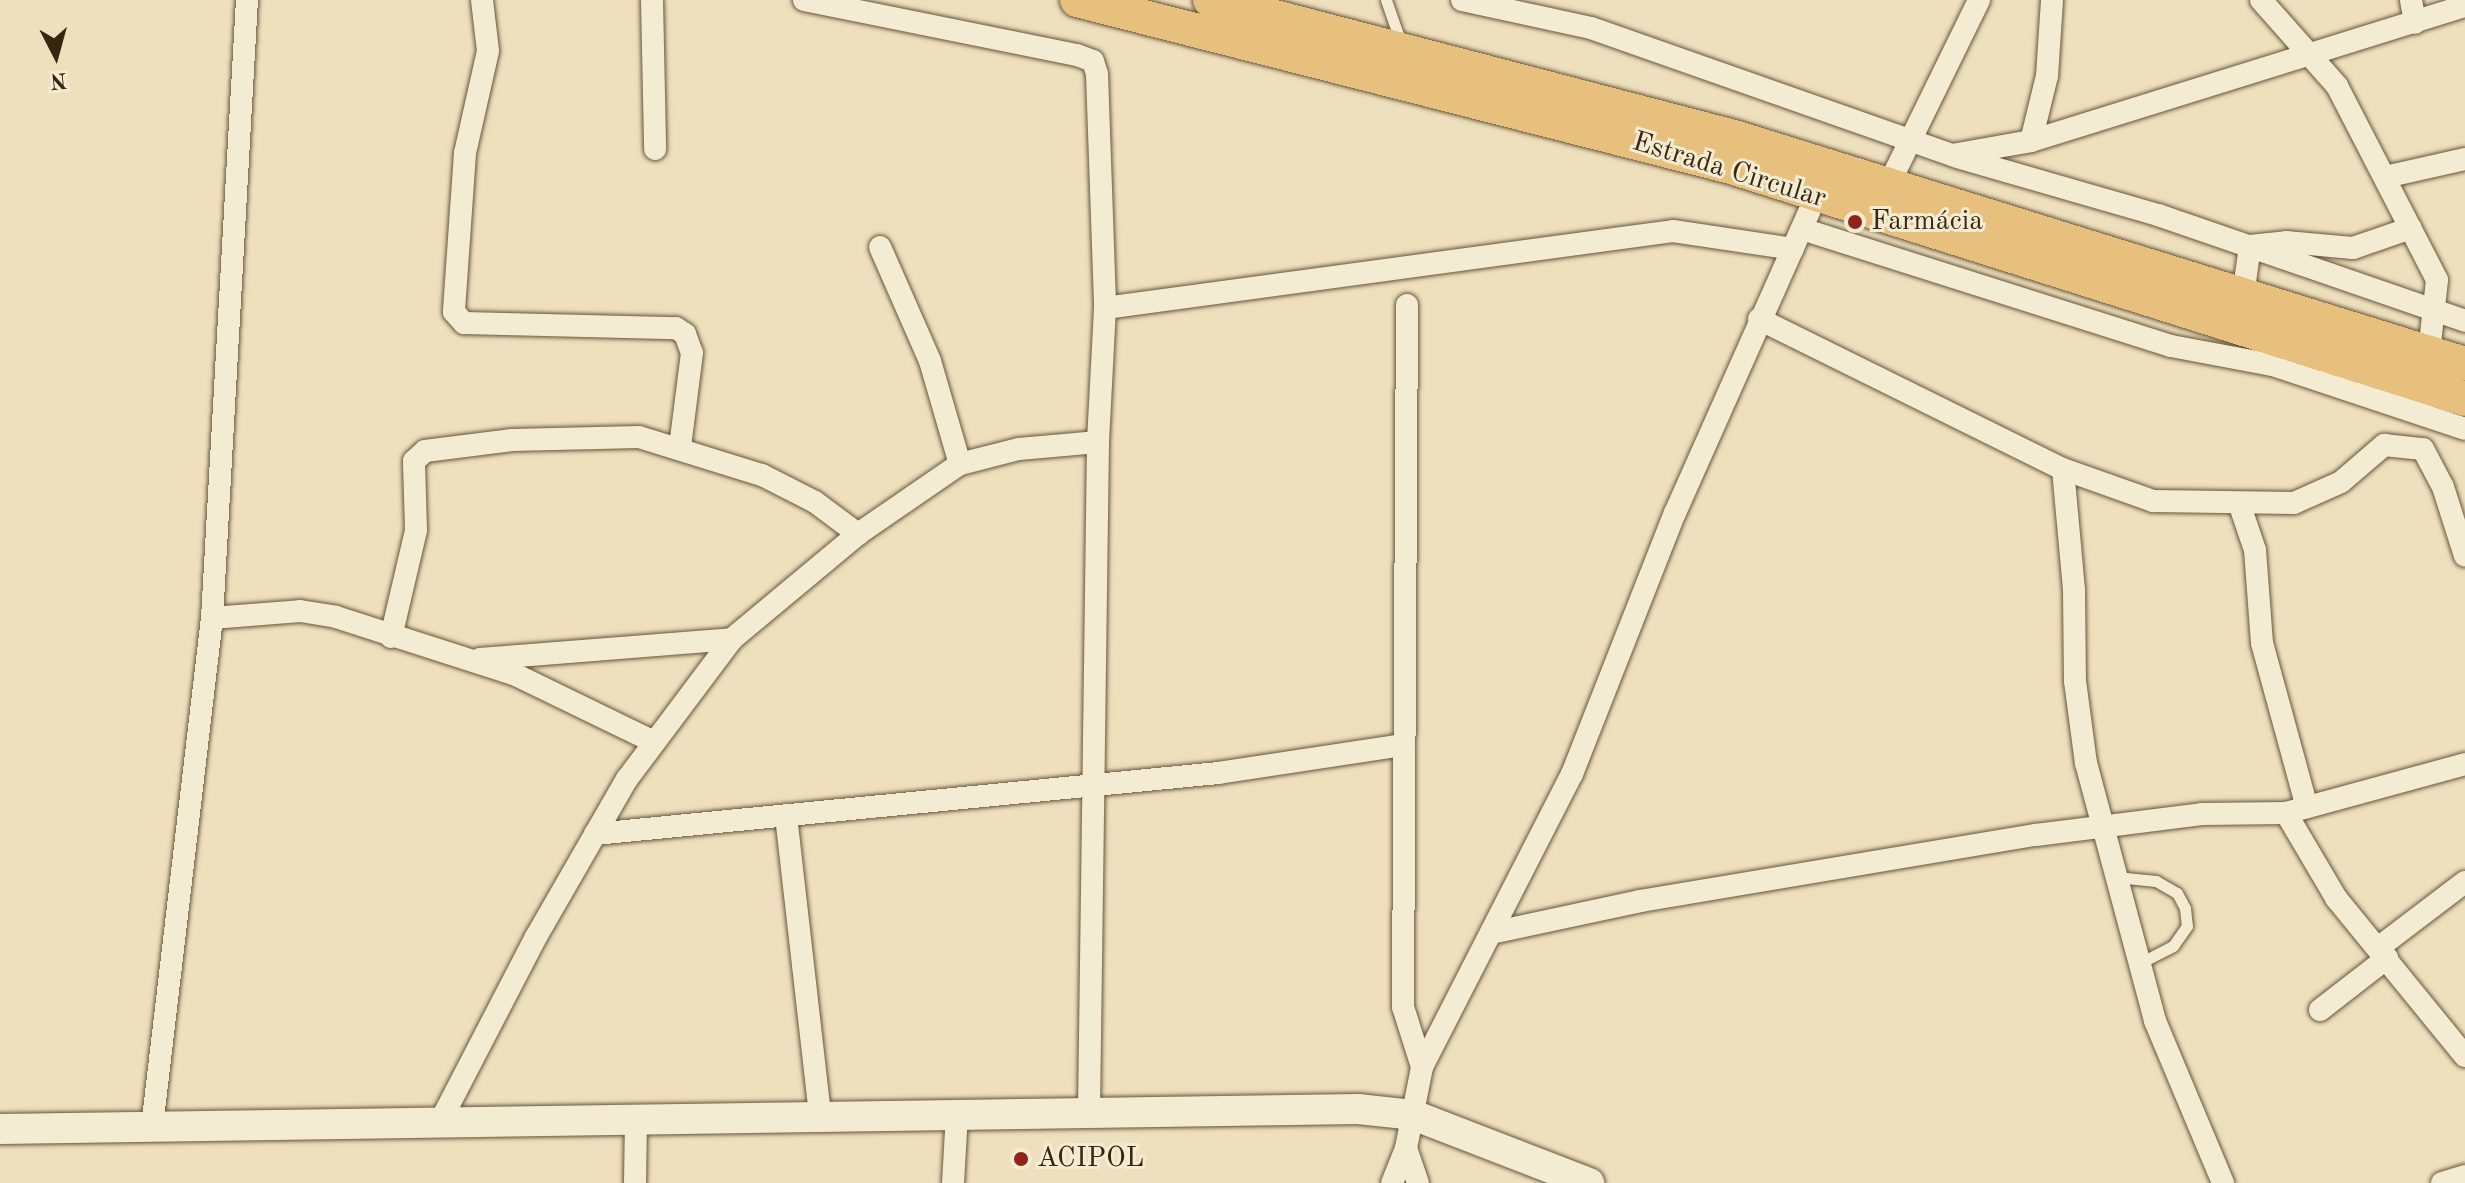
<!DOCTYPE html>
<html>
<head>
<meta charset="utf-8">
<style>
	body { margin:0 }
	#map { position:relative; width:2465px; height:1183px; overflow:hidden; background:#eee0bc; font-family:"Old Standard TT",serif }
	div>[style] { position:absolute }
	.roads { filter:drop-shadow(0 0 2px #67543b) drop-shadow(0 0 2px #67543b) }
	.lane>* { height:11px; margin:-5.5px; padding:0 5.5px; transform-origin:5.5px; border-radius:5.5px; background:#f4ebd3 }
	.street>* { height:22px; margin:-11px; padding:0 11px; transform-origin:11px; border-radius:11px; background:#f4ebd3 }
	.secondary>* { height:30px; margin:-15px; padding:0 15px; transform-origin:15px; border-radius:15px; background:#f4ebd3 }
	.primary>* { height:34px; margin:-17px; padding:0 17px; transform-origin:17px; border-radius:17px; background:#e7c07e }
	.dots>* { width:22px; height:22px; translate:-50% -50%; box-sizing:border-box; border:4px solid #f4ebd3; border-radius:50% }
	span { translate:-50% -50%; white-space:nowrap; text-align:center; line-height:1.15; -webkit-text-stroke:6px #f4ebd3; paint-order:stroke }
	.street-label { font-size:28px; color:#3a2610 }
	.poi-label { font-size:28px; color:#3a2610 }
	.left { translate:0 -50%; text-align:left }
	.north { position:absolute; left:16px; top:16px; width:80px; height:80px; -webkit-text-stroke:6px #f4ebd3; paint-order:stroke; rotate:174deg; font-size:22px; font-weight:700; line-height:32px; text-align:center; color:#3a2610 }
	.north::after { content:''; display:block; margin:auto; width:28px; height:36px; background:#3a2610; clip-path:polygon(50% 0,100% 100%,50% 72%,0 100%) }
</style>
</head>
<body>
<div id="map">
	<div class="roads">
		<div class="lane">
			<i style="left:1386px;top:0;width:46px;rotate:70.8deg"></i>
			<i style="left:2116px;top:877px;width:40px;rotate:5.7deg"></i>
			<i style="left:2156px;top:881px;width:24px;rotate:30deg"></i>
			<i style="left:2177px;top:893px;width:17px;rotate:62deg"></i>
			<i style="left:2185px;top:908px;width:18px;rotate:84deg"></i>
			<i style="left:2187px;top:926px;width:24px;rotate:125deg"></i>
			<i style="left:2173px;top:946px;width:37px;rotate:153deg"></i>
		</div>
		<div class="street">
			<i style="left:482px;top:0;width:51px;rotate:83.3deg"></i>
			<i style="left:488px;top:51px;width:105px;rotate:102.7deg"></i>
			<i style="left:465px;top:153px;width:159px;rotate:94deg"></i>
			<i style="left:454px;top:312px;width:15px;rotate:48deg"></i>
			<i style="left:464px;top:323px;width:212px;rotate:1.4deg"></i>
			<i style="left:676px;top:328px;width:11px;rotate:34deg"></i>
			<i style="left:685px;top:334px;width:20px;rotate:70deg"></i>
			<i style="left:692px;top:353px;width:95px;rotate:97.3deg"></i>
			<i style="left:652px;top:0;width:149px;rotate:88.8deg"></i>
			<i style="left:804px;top:0;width:278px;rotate:11.4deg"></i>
			<i style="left:1077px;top:55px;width:17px;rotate:21deg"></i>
			<i style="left:1093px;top:61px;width:14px;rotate:73deg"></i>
			<i style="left:1097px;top:74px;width:234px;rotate:88deg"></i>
			<i style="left:1105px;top:308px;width:134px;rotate:93deg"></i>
			<i style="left:1098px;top:442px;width:669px;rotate:90.77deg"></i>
			<i style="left:1462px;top:0;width:132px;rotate:12.2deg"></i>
			<i style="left:1591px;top:28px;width:383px;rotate:19.4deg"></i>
			<i style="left:1952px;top:155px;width:80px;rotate:-10deg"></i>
			<i style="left:2031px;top:141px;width:455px;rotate:-17.3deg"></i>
			<i style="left:2261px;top:0;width:115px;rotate:48.5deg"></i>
			<i style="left:2337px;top:86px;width:218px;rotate:62.7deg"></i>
			<i style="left:2437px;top:280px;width:73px;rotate:96.3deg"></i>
			<i style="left:2411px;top:0;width:23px;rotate:80deg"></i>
			<i style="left:2031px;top:141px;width:67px;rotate:-76.2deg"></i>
			<i style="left:2047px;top:76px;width:76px;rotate:-86.2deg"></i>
			<i style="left:1957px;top:157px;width:209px;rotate:16.1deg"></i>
			<i style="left:2158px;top:215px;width:325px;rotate:19deg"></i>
			<i style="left:2385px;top:177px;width:82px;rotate:-12.7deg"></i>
			<i style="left:1888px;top:186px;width:207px;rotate:-63.9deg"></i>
			<i style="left:1802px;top:229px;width:387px;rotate:17.6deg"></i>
			<i style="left:2171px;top:346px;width:104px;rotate:10.6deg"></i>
			<i style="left:2273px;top:365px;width:202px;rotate:18.4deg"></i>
			<i style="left:880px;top:247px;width:124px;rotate:66.3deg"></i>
			<i style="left:930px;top:361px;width:107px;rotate:73.8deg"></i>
			<i style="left:2243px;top:296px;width:50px;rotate:-82deg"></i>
			<i style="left:2250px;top:246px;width:36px;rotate:-6deg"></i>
			<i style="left:2286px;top:242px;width:67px;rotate:5.1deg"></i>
			<i style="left:2353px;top:248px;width:61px;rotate:-19deg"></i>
			<i style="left:1407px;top:305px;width:702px;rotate:90.33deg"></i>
			<i style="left:1403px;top:1007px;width:63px;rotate:72.4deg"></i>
			<i style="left:1105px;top:308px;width:573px;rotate:-7.72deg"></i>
			<i style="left:1673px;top:231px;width:121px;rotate:8.5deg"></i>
			<i style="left:1759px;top:319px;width:339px;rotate:26.3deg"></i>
			<i style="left:2063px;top:469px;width:96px;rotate:19.6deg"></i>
			<i style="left:2153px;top:501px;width:141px;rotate:0.8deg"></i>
			<i style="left:2294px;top:503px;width:51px;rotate:-24.1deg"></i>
			<i style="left:2341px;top:482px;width:57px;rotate:-40.7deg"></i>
			<i style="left:2384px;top:445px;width:39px;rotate:6deg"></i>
			<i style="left:2423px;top:449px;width:43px;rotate:62.2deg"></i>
			<i style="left:2443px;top:487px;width:72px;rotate:72.3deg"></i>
			<i style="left:2063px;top:469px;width:121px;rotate:84.8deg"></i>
			<i style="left:2074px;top:589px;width:92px;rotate:89.4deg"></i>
			<i style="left:2075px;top:681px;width:83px;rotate:82.4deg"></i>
			<i style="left:2086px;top:763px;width:267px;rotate:75deg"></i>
			<i style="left:2155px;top:1021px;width:176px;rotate:67.2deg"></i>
			<i style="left:2239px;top:503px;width:50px;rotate:71.2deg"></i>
			<i style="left:2255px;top:550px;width:93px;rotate:85.7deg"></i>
			<i style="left:2262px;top:643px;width:170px;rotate:74.7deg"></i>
			<i style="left:212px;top:618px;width:88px;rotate:-4.5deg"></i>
			<i style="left:300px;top:611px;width:36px;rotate:9deg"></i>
			<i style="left:336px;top:617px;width:187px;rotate:17.8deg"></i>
			<i style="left:514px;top:674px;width:156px;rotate:25.9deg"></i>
			<i style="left:391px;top:637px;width:110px;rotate:-76.8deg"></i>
			<i style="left:416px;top:530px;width:69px;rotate:-91.7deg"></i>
			<i style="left:414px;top:461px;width:15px;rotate:-42deg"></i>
			<i style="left:425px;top:451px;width:88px;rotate:-7.2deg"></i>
			<i style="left:512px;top:440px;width:127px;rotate:-1.4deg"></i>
			<i style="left:639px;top:437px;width:129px;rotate:17.2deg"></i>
			<i style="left:762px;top:475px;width:59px;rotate:27deg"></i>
			<i style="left:815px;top:502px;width:54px;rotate:36.7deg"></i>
			<i style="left:480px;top:659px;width:253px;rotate:-4.5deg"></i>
			<i style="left:2286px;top:813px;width:99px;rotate:59.5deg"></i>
			<i style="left:2336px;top:898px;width:204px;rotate:50.8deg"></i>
			<i style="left:786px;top:816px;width:301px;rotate:83.5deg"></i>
			<i style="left:595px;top:834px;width:626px;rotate:-5.59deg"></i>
			<i style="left:1218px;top:773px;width:187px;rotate:-8.6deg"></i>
			<i style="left:1496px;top:932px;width:147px;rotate:-12.1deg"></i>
			<i style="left:1640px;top:901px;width:401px;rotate:-9.5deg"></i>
			<i style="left:2036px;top:835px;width:167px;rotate:-7.2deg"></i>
			<i style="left:2202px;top:814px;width:84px;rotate:-0.7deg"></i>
			<i style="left:2286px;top:813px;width:186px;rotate:-15.3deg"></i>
			<i style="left:2378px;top:948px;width:109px;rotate:-37.2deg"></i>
			<i style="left:2320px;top:1010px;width:85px;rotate:-37.8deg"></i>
			<i style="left:440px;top:1122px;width:208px;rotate:-62.6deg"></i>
			<i style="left:536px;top:937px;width:182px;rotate:-60.1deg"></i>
			<i style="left:627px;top:779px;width:175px;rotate:-53.1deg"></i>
			<i style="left:732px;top:639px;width:164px;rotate:-39.8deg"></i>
			<i style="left:858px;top:534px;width:124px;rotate:-34.5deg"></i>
			<i style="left:960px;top:464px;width:61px;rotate:-14.3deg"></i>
			<i style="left:1019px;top:449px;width:79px;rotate:-5.1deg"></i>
			<i style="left:152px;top:1127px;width:513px;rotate:-83.28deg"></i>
			<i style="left:212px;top:618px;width:619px;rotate:-86.76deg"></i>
			<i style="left:635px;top:1183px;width:64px;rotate:-89.1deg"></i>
			<i style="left:953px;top:1183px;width:70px;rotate:-86.7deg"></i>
			<i style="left:1392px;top:1183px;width:38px;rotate:-68deg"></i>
			<i style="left:1418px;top:1183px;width:37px;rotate:-109deg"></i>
			<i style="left:1406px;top:1148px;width:83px;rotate:-78.8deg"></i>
			<i style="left:1422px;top:1067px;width:329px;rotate:-62.9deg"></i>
			<i style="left:1572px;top:774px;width:281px;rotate:-68.5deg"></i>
			<i style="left:1675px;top:513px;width:346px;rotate:-66deg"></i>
			<i style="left:2442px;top:1183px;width:24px;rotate:-17deg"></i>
		</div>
		<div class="secondary">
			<i style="left:0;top:1129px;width:1358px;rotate:-0.84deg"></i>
			<i style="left:1358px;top:1109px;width:55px;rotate:6.2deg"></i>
			<i style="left:1413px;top:1115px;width:189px;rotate:21.1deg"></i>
		</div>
		<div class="primary">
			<i style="left:1077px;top:0;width:675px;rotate:14.32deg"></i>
			<i style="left:1731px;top:167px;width:770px;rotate:17.54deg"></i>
			<i style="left:1210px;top:0;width:542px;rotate:14.65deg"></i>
			<i style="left:1734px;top:137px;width:765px;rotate:17.25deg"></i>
		</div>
	</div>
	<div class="dots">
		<i style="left:1855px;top:222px;background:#8f2418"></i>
		<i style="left:1021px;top:1159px;background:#8f2418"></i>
	</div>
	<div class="street-label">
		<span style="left:1729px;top:171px;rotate:17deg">Estrada Circular</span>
	</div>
	<div class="poi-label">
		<span class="left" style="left:1871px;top:222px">Farmácia</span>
		<span class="left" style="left:1037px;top:1159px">ACIPOL</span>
	</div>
	<div class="north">N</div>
</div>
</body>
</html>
